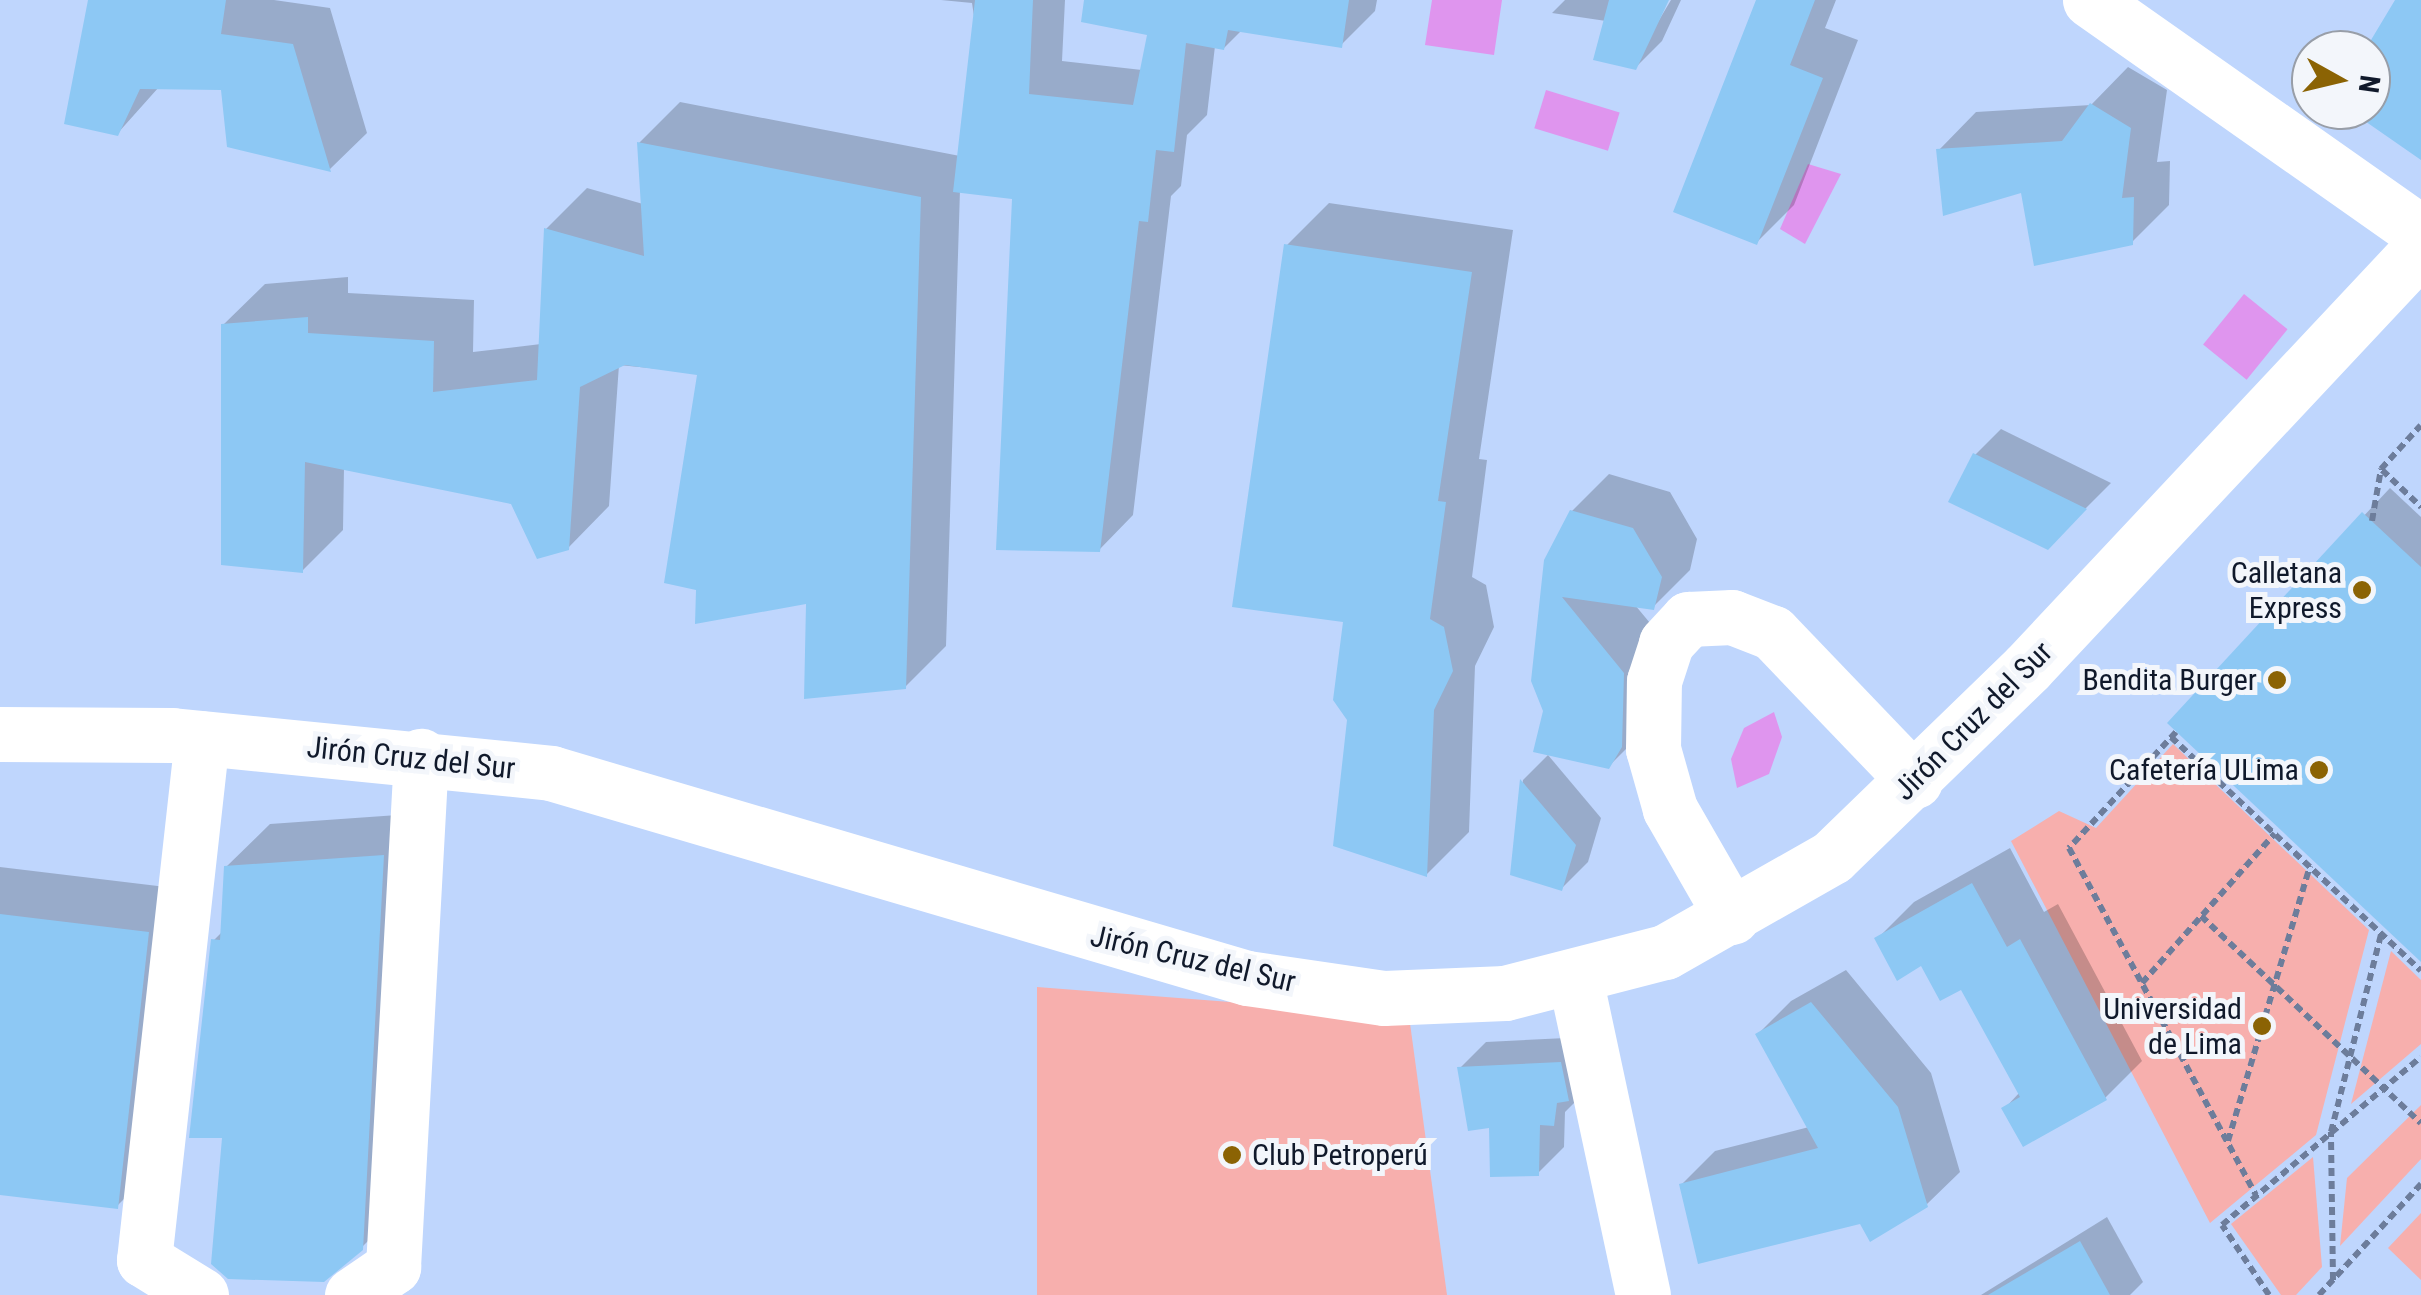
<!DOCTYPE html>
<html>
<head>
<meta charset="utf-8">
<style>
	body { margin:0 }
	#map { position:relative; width:2421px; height:1295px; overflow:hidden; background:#bfd6fd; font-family:"Roboto Condensed",sans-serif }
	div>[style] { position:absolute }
	.green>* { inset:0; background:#f7afad }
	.water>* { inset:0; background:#df95ee; transform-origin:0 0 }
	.shadow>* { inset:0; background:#0003 }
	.building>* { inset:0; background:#8dc8f4 }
	.path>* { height:6px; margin-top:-3px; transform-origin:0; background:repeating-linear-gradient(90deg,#6d7d9b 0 8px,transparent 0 13px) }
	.minor>* { height:55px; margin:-27.5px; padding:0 27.5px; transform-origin:27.5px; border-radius:27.5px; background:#fff }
	.dots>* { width:28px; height:28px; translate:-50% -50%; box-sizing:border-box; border:5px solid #f3f6fb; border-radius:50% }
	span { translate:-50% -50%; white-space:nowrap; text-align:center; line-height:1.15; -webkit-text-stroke:10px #f3f6fb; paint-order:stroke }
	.poi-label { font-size:30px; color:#10192b }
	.right { translate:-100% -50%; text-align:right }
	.left { translate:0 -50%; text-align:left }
	.street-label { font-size:30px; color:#10192b }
	.north { position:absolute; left:2291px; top:30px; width:100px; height:100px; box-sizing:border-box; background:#f3f6fb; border:2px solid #989ea8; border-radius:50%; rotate:98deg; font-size:28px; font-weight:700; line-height:40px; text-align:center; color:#10192b }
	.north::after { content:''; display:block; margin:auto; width:35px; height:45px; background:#8b6304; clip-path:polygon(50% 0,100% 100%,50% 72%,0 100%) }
</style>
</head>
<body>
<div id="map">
	<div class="green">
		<i style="clip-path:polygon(2173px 744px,2369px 930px,2316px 1135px,2210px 1223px,2011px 841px,2059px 811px,2096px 828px)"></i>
		<i style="clip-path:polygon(2391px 951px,2421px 980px,2421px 1044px,2351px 1104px)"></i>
		<i style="clip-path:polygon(1037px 987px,1409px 1016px,1447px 1295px,1037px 1295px)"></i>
		<i style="clip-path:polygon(2421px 1105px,2421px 1159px,2340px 1246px,2347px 1178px)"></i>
		<i style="clip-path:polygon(2313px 1157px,2322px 1267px,2296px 1295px,2281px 1295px,2231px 1224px)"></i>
		<i style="clip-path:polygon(2421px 1213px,2421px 1280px,2388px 1248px)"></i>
	</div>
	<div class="water">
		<i style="clip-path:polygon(1432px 0,1502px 0,1494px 55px,1425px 45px)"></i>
		<i style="left:1546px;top:90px;width:77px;height:40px;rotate:17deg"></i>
		<i style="clip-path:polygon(1808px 164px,1841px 174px,1805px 244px,1780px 229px)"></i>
		<i style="left:2244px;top:294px;width:56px;height:65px;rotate:39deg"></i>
		<i style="clip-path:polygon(1774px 712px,1782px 737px,1769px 774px,1737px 788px,1731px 759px,1744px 728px)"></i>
	</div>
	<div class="shadow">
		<i style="clip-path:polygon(90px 0,274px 0,330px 8px,367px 133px,330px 169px,230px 145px,223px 88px,159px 87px,117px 134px)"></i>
		<i style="clip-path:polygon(941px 0,1065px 0,1062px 61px,1142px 70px,1156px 0,1377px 0,1375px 11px,1341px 45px,1242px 30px,1224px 48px,1215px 46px,1207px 115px,1187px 135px,1181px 186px,1171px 196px,1133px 515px,1099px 550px,1015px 196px,960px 190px,946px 646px,905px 687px,808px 600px,700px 373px,619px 365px,609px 506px,568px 548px,512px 502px,344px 468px,343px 530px,302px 571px,223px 325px,265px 284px,348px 277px,348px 293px,474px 300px,473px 352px,541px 344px,546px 229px,587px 188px,643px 204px,639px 143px,680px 102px,960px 156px,975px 23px,972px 3px)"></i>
		<i style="clip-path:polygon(1565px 0,1666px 0,1646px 42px,1671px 0,1681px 0,1662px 41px,1635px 68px,1606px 21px,1552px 13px)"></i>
		<i style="clip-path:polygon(1759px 0,1836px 0,1825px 28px,1858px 40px,1794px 205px,1757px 242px)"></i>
		<i style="clip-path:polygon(2128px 67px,2167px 90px,2157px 162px,2170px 161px,2169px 205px,2132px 242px,1939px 150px,1976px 112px,2091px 105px)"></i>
		<i style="clip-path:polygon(1329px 203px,1513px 230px,1479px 459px,1487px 460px,1472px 577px,1486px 585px,1494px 627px,1475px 666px,1469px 832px,1427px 874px,1349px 719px,1346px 620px,1287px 245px)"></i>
		<i style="clip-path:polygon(2001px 429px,2111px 483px,2047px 547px,1975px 455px)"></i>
		<i style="clip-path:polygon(1609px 474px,1670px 492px,1697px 539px,1690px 570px,1653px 607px,1635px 605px,1660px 635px,1646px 729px,1609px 766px,1546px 711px,1572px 511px)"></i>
		<i style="clip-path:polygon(2390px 488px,2421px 517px,2421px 959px,2170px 723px)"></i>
		<i style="clip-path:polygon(1548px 755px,1601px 818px,1588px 862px,1562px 888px,1513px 873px,1523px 780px)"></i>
		<i style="clip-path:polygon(426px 813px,405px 1204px,361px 1248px,225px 1136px,213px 941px,223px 931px,226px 867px,270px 824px)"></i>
		<i style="clip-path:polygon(2010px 848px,2044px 912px,2058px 904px,2142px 1061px,2105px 1098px,2005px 1108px,2020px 1092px,1962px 986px,1877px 939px,1914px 902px)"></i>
		<i style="clip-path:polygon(0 867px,191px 890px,160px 1163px,117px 1206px,0 1192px)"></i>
		<i style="clip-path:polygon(1846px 970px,1931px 1073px,1960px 1172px,1926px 1205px,1862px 1221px,1681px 1185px,1715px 1151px,1809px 1127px,1758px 1034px,1791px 1001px)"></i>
		<i style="clip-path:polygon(1587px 1037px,1580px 1097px,1565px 1112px,1564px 1147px,1538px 1173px,1460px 1068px,1486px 1042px)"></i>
		<i style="clip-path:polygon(2107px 1217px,2143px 1282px,2130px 1295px,1981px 1295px)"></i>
	</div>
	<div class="building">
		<i style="clip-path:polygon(88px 0,226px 0,221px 34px,293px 44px,331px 172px,227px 147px,221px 90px,140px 89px,118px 136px,64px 124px)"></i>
		<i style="clip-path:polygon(975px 0,1033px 0,1029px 94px,1133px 105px,1147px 35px,1081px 22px,1084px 0,1349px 0,1342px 48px,1228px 30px,1224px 50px,1186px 43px,1174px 152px,1156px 150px,1148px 222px,1139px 221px,1100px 552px,996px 550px,1012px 199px,953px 192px)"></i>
		<i style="clip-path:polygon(1609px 0,1669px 0,1636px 70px,1593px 60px)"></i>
		<i style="clip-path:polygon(1756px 0,1815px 0,1790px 65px,1823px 78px,1757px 245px,1673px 212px)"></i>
		<i style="clip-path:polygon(2395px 0,2421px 0,2421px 160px,2349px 110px,2371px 110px,2371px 50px,2365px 50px)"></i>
		<i style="clip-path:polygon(2090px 103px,2131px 128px,2122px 198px,2134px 197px,2133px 245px,2034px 266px,2021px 193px,1943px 216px,1936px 149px,2062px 141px)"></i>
		<i style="clip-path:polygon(637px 142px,921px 197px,906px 689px,804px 699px,806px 604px,695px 624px,696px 590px,664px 583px,697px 375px,625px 365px,580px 387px,569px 550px,537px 559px,511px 504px,305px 462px,303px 573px,221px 565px,221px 324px,308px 317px,308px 333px,434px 341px,433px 392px,537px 380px,544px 228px,644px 256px)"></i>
		<i style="clip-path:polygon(1284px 244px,1472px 272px,1438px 501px,1446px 502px,1430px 619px,1444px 627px,1453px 671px,1434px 710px,1427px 877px,1333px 846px,1347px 720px,1333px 700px,1343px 622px,1232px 607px)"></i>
		<i style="clip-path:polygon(1973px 453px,2087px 509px,2048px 550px,1948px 502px)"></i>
		<i style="clip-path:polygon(1570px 510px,1633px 528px,1662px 577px,1654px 610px,1562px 597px,1624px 673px,1622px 747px,1609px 769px,1533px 752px,1543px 711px,1531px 681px,1544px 560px)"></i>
		<i style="clip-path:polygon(2362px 512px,2421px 567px,2421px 962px,2167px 723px)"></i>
		<i style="clip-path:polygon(1520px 779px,1576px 845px,1562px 891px,1510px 875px)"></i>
		<i style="clip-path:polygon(384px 855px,363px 1250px,324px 1282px,228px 1279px,211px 1264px,222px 1138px,189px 1138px,211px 939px,220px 940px,224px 866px)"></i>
		<i style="clip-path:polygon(1972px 883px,2007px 947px,2020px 939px,2107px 1100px,2023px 1147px,2001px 1108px,2020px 1097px,1961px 990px,1940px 1001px,1921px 966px,1897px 981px,1874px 938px)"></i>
		<i style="clip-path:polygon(0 914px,149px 932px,118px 1209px,0 1195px)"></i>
		<i style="clip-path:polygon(1811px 1002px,1898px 1107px,1928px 1207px,1870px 1242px,1860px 1224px,1698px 1264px,1679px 1184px,1818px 1148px,1755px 1034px)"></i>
		<i style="clip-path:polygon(1561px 1062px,1569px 1101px,1557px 1103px,1554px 1126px,1540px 1125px,1539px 1176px,1490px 1177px,1489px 1128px,1468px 1131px,1457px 1067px)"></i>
		<i style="clip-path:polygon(2080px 1241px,2110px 1295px,1988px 1295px)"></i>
	</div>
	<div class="path">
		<i style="left:2382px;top:470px;width:54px;rotate:43.5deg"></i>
		<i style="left:2372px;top:521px;width:53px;rotate:-80.2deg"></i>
		<i style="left:2381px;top:469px;width:59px;rotate:-47.7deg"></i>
		<i style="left:2176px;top:732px;width:158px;rotate:132.7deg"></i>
		<i style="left:2069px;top:848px;width:394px;rotate:61.7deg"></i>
		<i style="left:2171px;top:737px;width:342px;rotate:43.1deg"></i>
		<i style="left:2201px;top:916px;width:302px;rotate:43.3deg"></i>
		<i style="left:2142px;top:983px;width:200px;rotate:-48.4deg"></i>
		<i style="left:2228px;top:1141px;width:287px;rotate:-73.4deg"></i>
		<i style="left:2333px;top:1280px;width:148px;rotate:-90.8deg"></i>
		<i style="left:2331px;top:1132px;width:204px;rotate:-75.8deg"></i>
		<i style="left:2269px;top:1295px;width:84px;rotate:-123.9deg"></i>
		<i style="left:2222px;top:1225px;width:260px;rotate:-40.2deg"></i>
		<i style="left:2319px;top:1295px;width:151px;rotate:-47.4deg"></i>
	</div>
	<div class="minor">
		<i style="left:2090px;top:0;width:405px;rotate:35.1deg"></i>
		<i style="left:0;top:734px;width:172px;rotate:0.3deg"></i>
		<i style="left:172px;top:735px;width:381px;rotate:5.7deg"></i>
		<i style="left:551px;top:773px;width:726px;rotate:16.41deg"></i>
		<i style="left:1247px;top:978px;width:138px;rotate:8.3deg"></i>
		<i style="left:1384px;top:998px;width:121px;rotate:-2.4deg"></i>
		<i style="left:1505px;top:993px;width:165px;rotate:-14.4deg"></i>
		<i style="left:1665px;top:952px;width:192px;rotate:-29.6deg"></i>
		<i style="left:1832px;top:857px;width:272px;rotate:-44.1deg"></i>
		<i style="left:2027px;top:668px;width:576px;rotate:-46.83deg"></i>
		<i style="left:1732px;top:917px;width:125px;rotate:-119.9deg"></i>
		<i style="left:1670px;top:809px;width:62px;rotate:-105.8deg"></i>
		<i style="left:1653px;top:749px;width:68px;rotate:-89.2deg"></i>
		<i style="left:1654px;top:681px;width:40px;rotate:-72deg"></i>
		<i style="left:1666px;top:643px;width:33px;rotate:-47deg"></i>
		<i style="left:1688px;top:619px;width:44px;rotate:-2.6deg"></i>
		<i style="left:1732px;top:617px;width:44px;rotate:21.3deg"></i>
		<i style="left:1773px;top:633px;width:205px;rotate:46.2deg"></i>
		<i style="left:1575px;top:978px;width:324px;rotate:77.9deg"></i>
		<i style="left:201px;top:1295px;width:67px;rotate:-148.4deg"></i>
		<i style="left:144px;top:1260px;width:525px;rotate:-83.66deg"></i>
		<i style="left:352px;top:1295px;width:50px;rotate:-34.3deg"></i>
		<i style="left:393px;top:1267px;width:512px;rotate:-86.86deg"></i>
	</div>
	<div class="dots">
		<i style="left:2362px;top:590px;background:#8b6304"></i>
		<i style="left:2277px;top:680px;background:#8b6304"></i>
		<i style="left:2319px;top:770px;background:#8b6304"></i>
		<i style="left:2262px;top:1026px;background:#8b6304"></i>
		<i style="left:1232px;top:1155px;background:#8b6304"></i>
	</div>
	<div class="poi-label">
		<span class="right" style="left:2342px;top:590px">Calletana<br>Express</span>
		<span class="right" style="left:2257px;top:680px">Bendita Burger</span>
		<span class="right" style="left:2299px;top:770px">Cafetería ULima</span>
		<span class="right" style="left:2242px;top:1026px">Universidad<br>de Lima</span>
		<span class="left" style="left:1252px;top:1155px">Club Petroperú</span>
	</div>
	<div class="street-label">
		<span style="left:1973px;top:721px;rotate:-45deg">Jirón Cruz del Sur</span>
		<span style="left:411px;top:758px;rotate:6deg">Jirón Cruz del Sur</span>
		<span style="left:1193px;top:959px;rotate:13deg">Jirón Cruz del Sur</span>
	</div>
	<div class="north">N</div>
</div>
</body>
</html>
